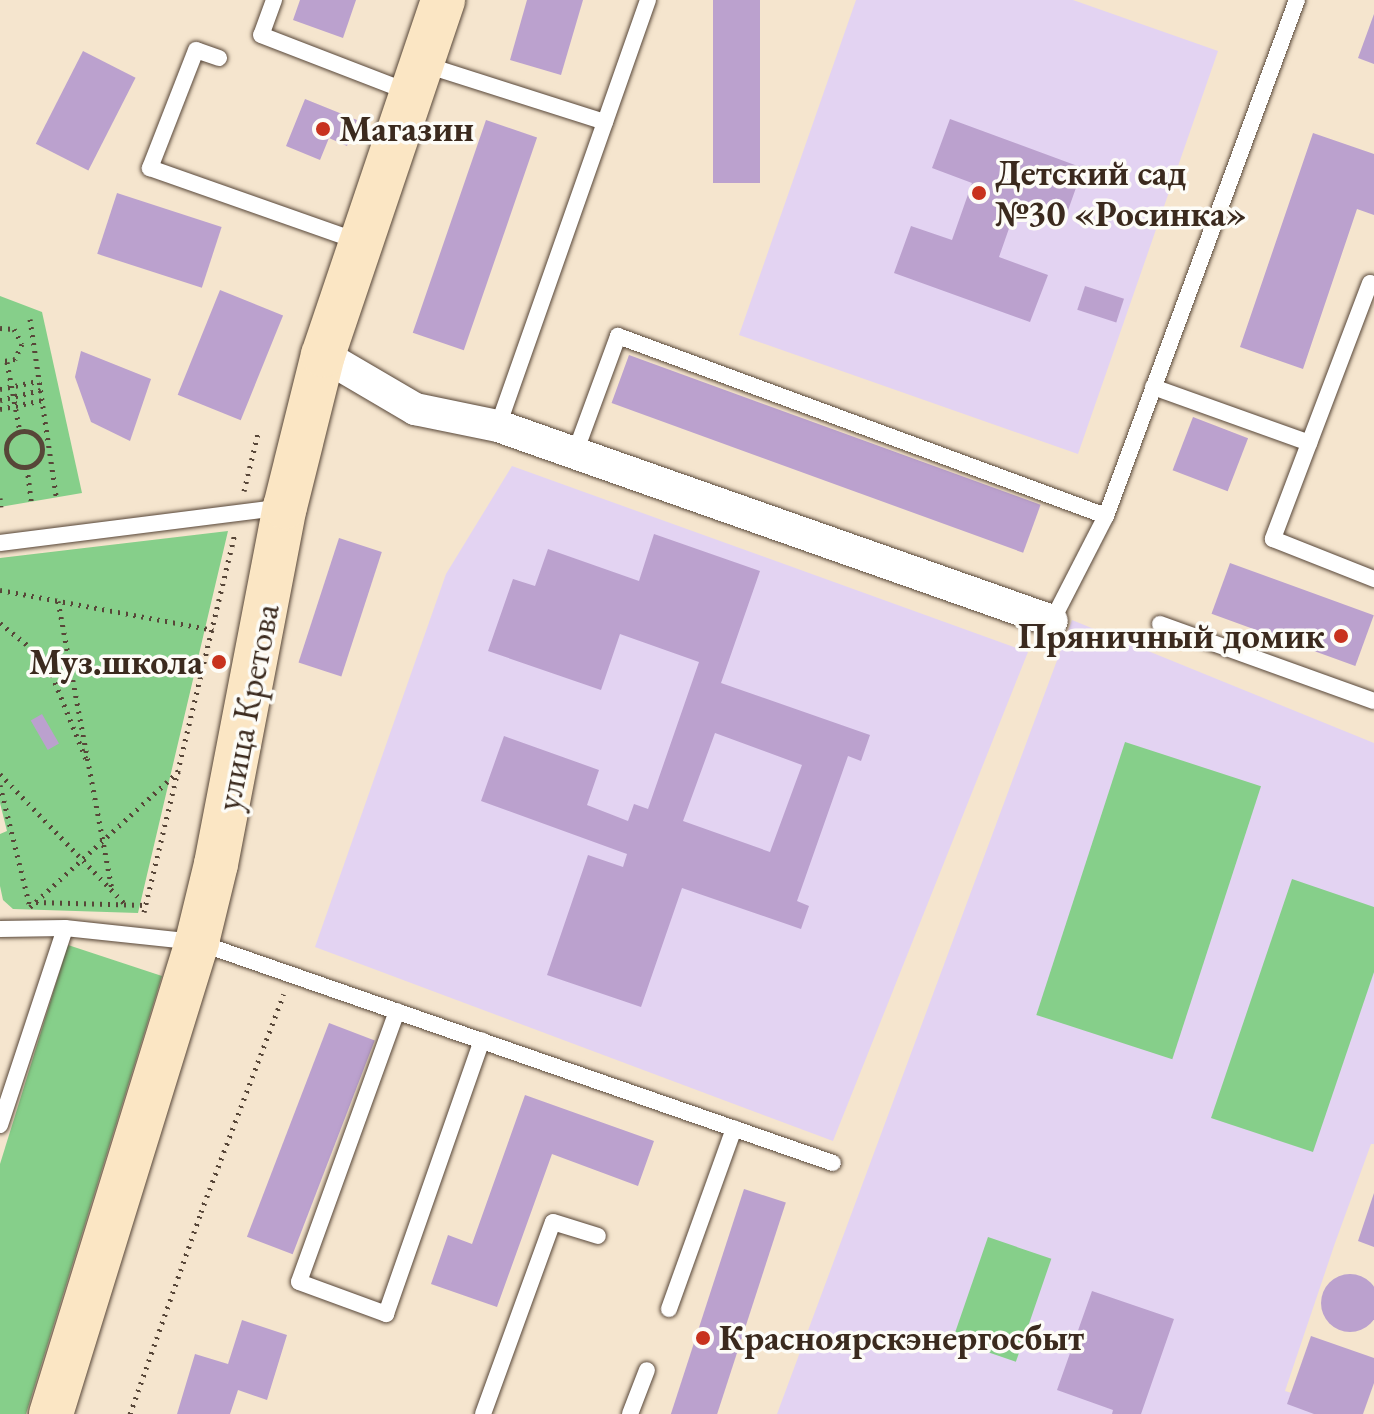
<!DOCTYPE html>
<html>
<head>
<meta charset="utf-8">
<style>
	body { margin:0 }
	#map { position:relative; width:1374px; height:1414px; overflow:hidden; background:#f5e5ce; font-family:"EB Garamond",serif }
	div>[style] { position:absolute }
	.built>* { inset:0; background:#e3d3f2 }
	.green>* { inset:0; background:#86cf8a; transform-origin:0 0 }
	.building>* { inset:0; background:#bba1ce; transform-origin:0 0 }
	.round { border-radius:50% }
	.path>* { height:5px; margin-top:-2.5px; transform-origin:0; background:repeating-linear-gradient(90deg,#574638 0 2px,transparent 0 8px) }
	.path>.ring { margin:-2.5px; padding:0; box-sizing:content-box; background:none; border:5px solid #574638; border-radius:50% }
	.roads { filter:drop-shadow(0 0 2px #574638) drop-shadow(0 0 2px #574638) }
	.lane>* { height:16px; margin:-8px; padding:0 8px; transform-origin:8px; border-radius:8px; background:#fff }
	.street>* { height:32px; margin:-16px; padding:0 16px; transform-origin:16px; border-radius:16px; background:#fff }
	.secondary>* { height:44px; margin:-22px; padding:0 22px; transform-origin:22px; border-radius:22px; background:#fbe6c4 }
	.dots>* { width:22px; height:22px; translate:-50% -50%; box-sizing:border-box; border:4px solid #fdfcf7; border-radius:50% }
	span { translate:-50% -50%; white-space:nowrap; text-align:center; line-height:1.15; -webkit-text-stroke:7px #fdfcf7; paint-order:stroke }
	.poi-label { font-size:36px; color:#3b2a1e; font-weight:700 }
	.left { translate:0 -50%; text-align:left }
	.right { translate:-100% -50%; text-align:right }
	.street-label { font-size:36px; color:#3b2a1e }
</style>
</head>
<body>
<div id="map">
	<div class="built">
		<i style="clip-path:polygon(856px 0,1073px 0,1218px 51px,1078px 454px,739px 335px)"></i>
		<i style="clip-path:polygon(512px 466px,1028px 652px,833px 1141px,315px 947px,446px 574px)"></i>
		<i style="clip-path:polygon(1072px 620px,1374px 743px,1374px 1144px,1371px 1144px,1335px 1243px,1285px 1391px,1360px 1414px,777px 1414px)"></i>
	</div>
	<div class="green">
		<i style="clip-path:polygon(0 296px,42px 312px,82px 493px,0 507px)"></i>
		<i style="clip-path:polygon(228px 531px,138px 913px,13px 909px,3px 900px,0 886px,0 834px,7px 831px,0 803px,0 558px)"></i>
		<i style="left:1125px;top:742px;width:143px;height:287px;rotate:18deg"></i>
		<i style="clip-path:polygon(1292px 879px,1374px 907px,1374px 972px,1313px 1152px,1211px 1118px)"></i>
		<i style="clip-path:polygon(68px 945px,162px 976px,26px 1414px,0 1414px,0 1164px)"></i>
		<i style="left:988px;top:1237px;width:67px;height:109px;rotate:19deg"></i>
	</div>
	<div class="building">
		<i style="clip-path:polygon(300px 0,356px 0,343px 38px,293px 20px)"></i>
		<i style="clip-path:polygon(527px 0,583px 0,561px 75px,510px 60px)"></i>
		<i style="left:713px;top:0;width:47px;height:183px"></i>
		<i style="clip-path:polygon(1374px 14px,1374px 64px,1358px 58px)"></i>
		<i style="left:83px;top:51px;width:59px;height:104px;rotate:27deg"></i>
		<i style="clip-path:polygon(305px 99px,357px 120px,347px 146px,329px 138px,320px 160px,286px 146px)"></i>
		<i style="clip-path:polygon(950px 119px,1083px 168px,1066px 216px,1019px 200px,999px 257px,1048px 275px,1030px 322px,894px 273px,911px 226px,952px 240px,972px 183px,932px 168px)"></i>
		<i style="left:486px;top:120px;width:54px;height:225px;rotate:19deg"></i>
		<i style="clip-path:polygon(1313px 133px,1374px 154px,1374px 215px,1357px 209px,1303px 369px,1240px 347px)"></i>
		<i style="left:117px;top:193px;width:110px;height:64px;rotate:18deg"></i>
		<i style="left:1085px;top:286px;width:41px;height:25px;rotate:18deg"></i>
		<i style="left:220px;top:290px;width:68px;height:113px;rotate:22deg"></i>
		<i style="clip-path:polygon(81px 351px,151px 379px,130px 441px,91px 422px,75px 377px)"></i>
		<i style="left:629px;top:355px;width:438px;height:51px;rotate:20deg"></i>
		<i style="left:1193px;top:417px;width:59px;height:57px;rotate:21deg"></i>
		<i style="clip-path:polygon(evenodd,654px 534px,760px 571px,721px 683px,870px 735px,861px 761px,848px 756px,797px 901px,809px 906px,801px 929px,682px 888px,641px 1007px,547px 975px,588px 855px,623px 867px,627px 854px,481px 801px,504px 736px,599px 770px,587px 805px,628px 821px,634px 804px,648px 809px,699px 662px,620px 634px,601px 690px,488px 651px,513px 579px,535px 586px,548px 549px,639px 581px,654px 534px,715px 733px,802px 765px,770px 852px,683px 821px,715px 733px)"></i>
		<i style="left:339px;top:538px;width:45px;height:131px;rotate:18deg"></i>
		<i style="left:1230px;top:563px;width:153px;height:54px;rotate:20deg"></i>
		<i style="left:42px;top:714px;width:34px;height:13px;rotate:60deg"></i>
		<i style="left:329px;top:1023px;width:49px;height:229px;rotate:21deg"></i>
		<i style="clip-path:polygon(525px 1095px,654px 1141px,638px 1186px,552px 1154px,497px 1307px,431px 1284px,448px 1235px,472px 1244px)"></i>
		<i style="left:744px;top:1189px;width:44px;height:237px;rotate:18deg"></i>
		<i style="clip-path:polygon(1374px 1193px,1374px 1247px,1358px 1241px)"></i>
		<i class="round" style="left:1321px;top:1274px;width:58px;height:58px"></i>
		<i style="clip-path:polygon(1092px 1291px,1174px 1319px,1141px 1414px,1112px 1414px,1113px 1410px,1057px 1390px)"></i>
		<i style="clip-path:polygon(242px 1320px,287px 1335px,267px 1400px,238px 1390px,230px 1414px,177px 1414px,195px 1354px,228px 1364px)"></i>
		<i style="clip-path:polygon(1311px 1336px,1374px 1358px,1374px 1383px,1363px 1414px,1314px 1414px,1287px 1404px)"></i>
	</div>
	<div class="path">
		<i style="left:30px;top:319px;width:179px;rotate:81.6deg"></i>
		<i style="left:0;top:328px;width:14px;rotate:4deg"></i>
		<i style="left:14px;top:329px;width:17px;rotate:62deg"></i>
		<i style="left:22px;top:344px;width:17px;rotate:115deg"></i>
		<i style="left:15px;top:359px;width:15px;rotate:169deg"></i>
		<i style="left:7px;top:362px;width:71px;rotate:79.5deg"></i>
		<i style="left:0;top:389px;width:40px;rotate:-12deg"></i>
		<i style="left:0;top:400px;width:42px;rotate:-13.7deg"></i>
		<i style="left:0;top:409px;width:44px;rotate:-11.8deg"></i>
		<i class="ring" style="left:6px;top:431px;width:31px;height:31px"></i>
		<i style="left:27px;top:467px;width:34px;rotate:83deg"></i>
		<i style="left:244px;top:491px;width:60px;rotate:-76.4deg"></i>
		<i style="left:0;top:498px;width:9px;rotate:84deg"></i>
		<i style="left:0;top:590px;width:217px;rotate:10.6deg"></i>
		<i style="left:58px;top:601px;width:294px;rotate:79.4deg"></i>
		<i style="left:0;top:623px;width:59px;rotate:38.8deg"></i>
		<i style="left:46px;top:660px;width:107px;rotate:68deg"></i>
		<i style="left:0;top:774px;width:180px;rotate:46.1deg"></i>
		<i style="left:0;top:785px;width:126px;rotate:76.2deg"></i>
		<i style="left:30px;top:907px;width:202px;rotate:-42.4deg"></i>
		<i style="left:36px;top:902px;width:110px;rotate:1.6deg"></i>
		<i style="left:144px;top:912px;width:391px;rotate:-76.5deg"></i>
		<i style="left:130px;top:1414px;width:214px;rotate:-70.6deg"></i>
		<i style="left:201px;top:1212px;width:233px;rotate:-69.2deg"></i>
	</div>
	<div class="roads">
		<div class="lane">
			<i style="left:274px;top:0;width:37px;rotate:110deg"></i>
			<i style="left:261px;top:35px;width:161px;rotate:21.1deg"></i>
			<i style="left:219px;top:58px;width:24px;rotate:-161deg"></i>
			<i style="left:196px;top:50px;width:127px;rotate:111.3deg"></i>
			<i style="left:150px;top:168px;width:223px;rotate:19.4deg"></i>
			<i style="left:423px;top:64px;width:191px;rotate:17.7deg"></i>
			<i style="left:1374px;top:285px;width:4px;rotate:-153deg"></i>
			<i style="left:1370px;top:283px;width:274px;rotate:110.8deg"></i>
			<i style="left:1273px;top:539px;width:109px;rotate:21.6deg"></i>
			<i style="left:1153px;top:387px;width:166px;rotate:19.7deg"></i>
			<i style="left:498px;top:426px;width:452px;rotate:-70.6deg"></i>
			<i style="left:575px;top:453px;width:125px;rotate:-69.8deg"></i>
			<i style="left:618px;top:336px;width:520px;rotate:20.25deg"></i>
			<i style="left:0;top:543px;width:285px;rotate:-7.2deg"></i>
			<i style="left:1052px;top:621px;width:118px;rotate:-62.8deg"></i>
			<i style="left:1106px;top:516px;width:550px;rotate:-69.69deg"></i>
			<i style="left:1160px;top:624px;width:227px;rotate:19.8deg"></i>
			<i style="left:0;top:929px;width:65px;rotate:-0.9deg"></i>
			<i style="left:65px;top:928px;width:133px;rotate:6.1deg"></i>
			<i style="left:197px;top:942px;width:673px;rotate:19.16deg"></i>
			<i style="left:397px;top:1011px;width:288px;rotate:109.9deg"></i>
			<i style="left:299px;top:1282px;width:93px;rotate:20.2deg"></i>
			<i style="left:386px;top:1314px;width:290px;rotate:-70.7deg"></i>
			<i style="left:0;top:1125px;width:207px;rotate:-71.7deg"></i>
			<i style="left:669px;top:1309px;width:192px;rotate:-70.2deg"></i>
			<i style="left:483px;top:1414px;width:204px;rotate:-70deg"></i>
			<i style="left:553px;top:1222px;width:47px;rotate:17.3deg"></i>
			<i style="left:630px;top:1414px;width:47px;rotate:-68.9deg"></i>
		</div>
		<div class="street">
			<i style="left:323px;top:355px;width:107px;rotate:30.4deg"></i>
			<i style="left:415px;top:409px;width:85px;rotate:11.6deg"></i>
			<i style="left:498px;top:426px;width:587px;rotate:19.39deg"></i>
		</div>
		<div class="secondary">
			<i style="left:51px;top:1414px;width:494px;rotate:-72.8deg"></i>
			<i style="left:197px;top:942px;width:80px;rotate:-76.3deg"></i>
			<i style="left:216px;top:864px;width:364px;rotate:-79.1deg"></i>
			<i style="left:285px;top:507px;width:157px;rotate:-76deg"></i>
			<i style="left:323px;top:355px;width:375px;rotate:-71.3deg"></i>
		</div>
	</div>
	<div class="dots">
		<i style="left:323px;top:129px;background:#c8321e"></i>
		<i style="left:979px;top:193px;background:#c8321e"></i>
		<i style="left:1341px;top:636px;background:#c8321e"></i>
		<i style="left:219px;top:662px;background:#c8321e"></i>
		<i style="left:703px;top:1338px;background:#c8321e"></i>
	</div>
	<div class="poi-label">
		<span class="left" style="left:339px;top:129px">Магазин</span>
		<span class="left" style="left:995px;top:193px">Детский сад<br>№30 «Росинка»</span>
		<span class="right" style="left:1325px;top:636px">Пряничный домик</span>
		<span class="right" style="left:203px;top:662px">Муз.школа</span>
		<span class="left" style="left:719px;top:1338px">Красноярскэнергосбыт</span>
	</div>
	<div class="street-label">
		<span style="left:247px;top:707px;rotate:-79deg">улица Кретова</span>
	</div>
</div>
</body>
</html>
